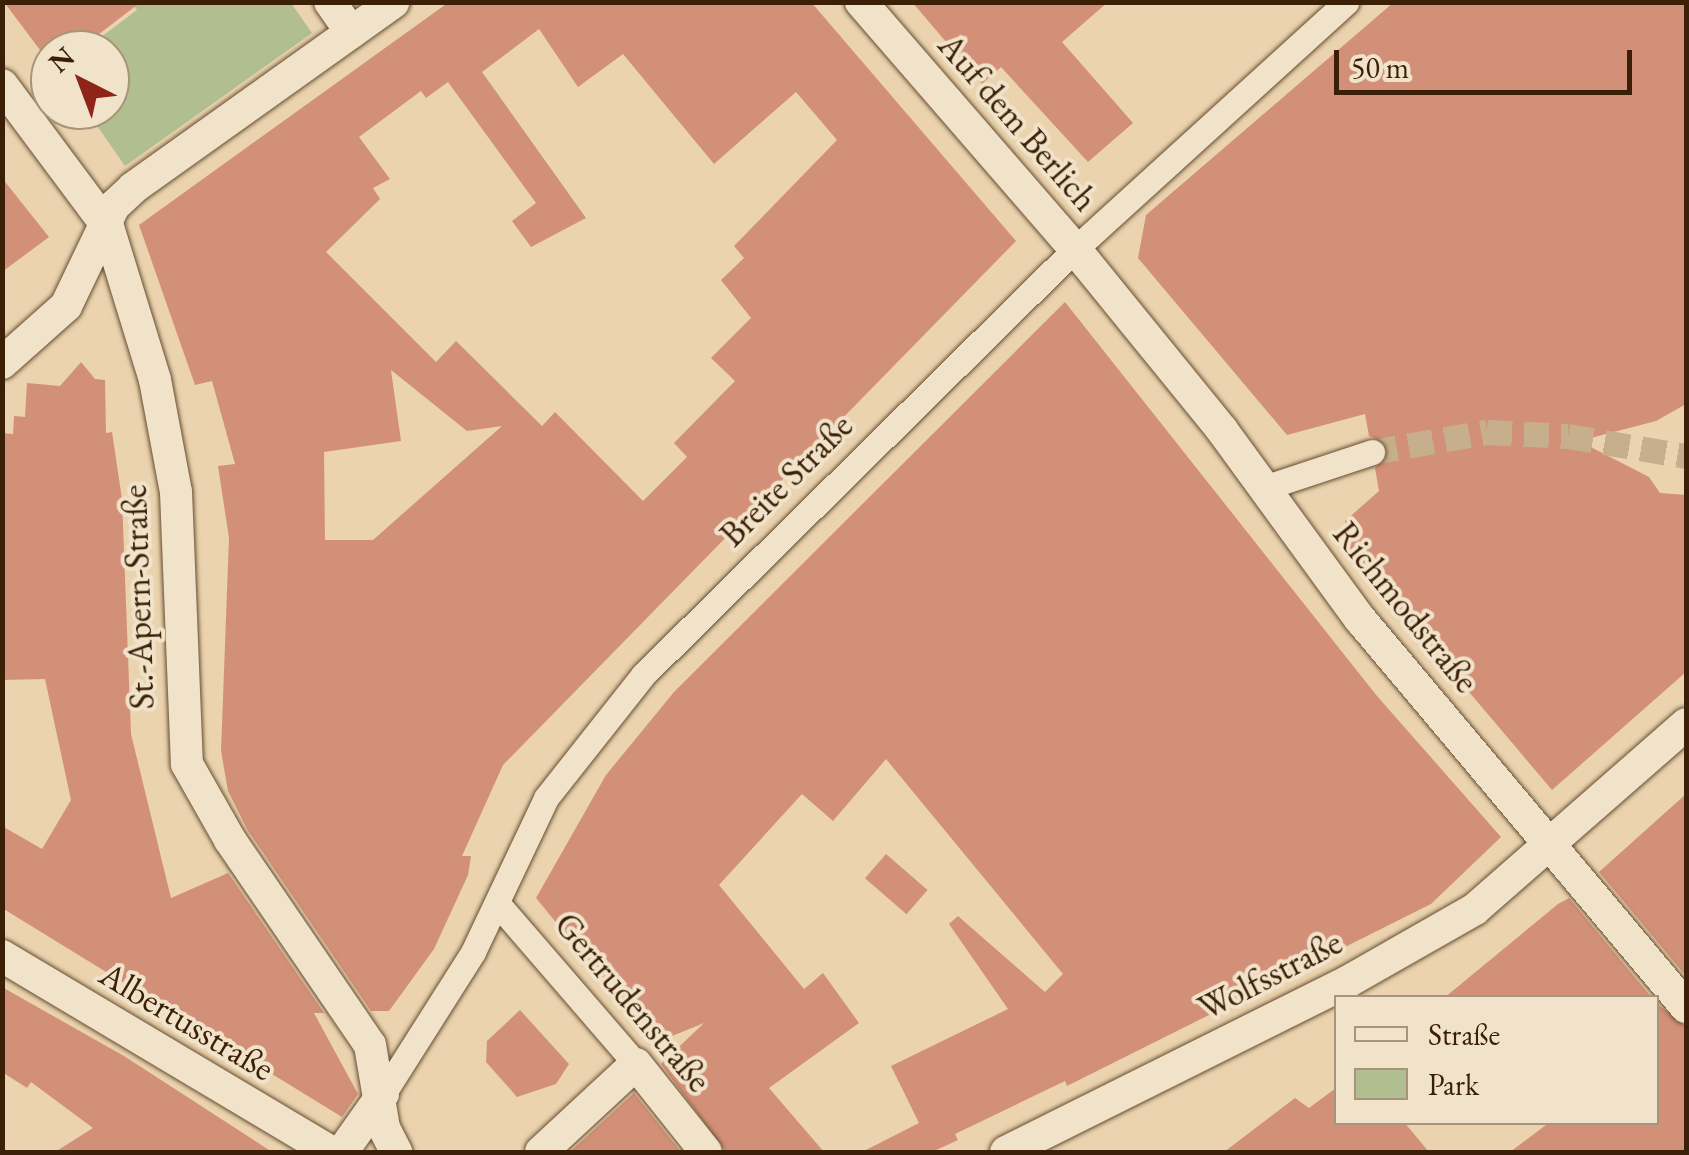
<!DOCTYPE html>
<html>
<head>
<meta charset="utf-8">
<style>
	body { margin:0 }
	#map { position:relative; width:1689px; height:1155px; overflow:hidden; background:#ead3ae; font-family:"EB Garamond",serif }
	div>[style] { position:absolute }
	.green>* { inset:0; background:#b1be8f }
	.building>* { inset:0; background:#d39078; transform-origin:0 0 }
	.pedestrian-tunnel>* { height:25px; margin-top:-12.5px; transform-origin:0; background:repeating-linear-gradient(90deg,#c7af8d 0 25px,transparent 0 37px) }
	.roads { filter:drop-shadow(0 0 2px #674d31) drop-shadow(0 0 2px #674d31) }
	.pedestrian>* { height:25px; margin:-12.5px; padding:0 12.5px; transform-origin:12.5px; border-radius:12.5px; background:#f1e2ca }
	.minor>* { height:32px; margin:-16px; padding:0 16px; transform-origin:16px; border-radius:16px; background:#f1e2ca }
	span { translate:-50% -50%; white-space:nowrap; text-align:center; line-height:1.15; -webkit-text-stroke:8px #f1e2ca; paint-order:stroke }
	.street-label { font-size:35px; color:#3b2007 }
	.frame { position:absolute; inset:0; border:5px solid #3b2007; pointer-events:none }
	.legend { position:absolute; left:1334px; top:995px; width:325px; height:130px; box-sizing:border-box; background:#f1e2ca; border:2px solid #a8947c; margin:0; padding:12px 18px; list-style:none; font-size:30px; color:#3b2007 }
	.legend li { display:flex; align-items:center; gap:20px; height:50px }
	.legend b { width:50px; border:2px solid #a8947c }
	.north { position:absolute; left:30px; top:30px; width:100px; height:100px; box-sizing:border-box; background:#f1e2ca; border:2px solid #a8947c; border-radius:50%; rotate:318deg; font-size:28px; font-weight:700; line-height:40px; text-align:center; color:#3b2007 }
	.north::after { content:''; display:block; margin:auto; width:35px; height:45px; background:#8f2418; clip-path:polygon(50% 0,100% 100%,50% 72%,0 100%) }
	.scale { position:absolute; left:1334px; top:50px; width:298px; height:45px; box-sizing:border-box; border:5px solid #3b2007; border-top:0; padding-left:12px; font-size:30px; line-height:35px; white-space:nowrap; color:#3b2007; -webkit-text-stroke:8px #f1e2ca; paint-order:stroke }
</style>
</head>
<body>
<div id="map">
	<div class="green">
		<i style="clip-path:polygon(132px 3px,291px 3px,312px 33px,125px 166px,86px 110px,110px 110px,110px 50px,84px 50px,137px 10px)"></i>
	</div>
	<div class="building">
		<i style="clip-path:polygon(4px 2px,141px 2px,78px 50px,40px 50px)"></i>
		<i style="clip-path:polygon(evenodd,449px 2px,811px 2px,1016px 241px,503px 765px,462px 856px,471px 856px,468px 875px,434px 949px,389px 1011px,371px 1011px,247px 829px,228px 791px,221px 751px,229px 538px,218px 466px,235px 464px,212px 381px,195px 385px,139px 225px,449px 2px,539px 29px,578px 87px,623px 54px,714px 164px,796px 92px,837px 140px,734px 246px,744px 258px,721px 280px,751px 318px,711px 358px,735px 381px,674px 443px,687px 457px,643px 501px,555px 412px,542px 426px,456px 341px,436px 362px,326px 252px,380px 199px,373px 188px,390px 179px,359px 137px,421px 91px,426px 98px,448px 82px,536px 203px,512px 221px,531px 247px,586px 218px,482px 72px,539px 29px,449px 2px,391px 370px,467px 431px,502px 426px,373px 540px,325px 540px,324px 452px,401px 441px,391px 370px)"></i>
		<i style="clip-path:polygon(912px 2px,1108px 2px,1062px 42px,1133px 123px,1088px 162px,1001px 67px,982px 84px)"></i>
		<i style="clip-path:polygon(1394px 2px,1686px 2px,1686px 404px,1656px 421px,1579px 441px,1649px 477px,1660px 493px,1686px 495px,1686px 672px,1552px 790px,1348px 549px,1345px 521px,1379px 491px,1375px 468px,1388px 454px,1383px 441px,1369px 436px,1365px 414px,1287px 435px,1138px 258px,1146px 215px)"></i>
		<i style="clip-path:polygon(2px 178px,49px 237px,2px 272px)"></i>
		<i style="clip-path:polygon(1065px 302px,1377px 696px,1501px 837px,1431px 904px,1067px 1086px,1065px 1081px,955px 1134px,958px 1140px,932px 1152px,862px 1152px,919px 1123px,891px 1066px,1008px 1009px,949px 924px,958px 916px,1045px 992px,1063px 974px,886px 759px,833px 821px,802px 794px,719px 885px,804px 989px,823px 973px,859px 1023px,769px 1088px,824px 1152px,726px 1152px,661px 1064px,704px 1023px,655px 1043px,536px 898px,606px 775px,674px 692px)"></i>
		<i style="clip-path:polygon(81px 362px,95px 379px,105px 380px,106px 433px,112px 432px,122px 499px,131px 734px,171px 898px,228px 873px,324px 1013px,314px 1013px,358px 1094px,342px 1117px,2px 908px,2px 826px,42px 849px,71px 800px,45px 679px,2px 680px,2px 433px,13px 434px,14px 416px,25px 417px,27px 383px,60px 386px)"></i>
		<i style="clip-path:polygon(1686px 794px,1686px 976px,1599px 872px)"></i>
		<i style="left:886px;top:854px;width:55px;height:32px;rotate:41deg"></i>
		<i style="clip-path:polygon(1569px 898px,1652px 998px,1444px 998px,1558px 904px)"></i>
		<i style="clip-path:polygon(2px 987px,124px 1056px,272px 1152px,55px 1152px,93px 1128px,31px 1082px,27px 1088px,2px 1072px)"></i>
		<i style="clip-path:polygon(1656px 1003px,1686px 1027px,1686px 1152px,1510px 1152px,1550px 1122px,1656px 1122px)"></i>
		<i style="clip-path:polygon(520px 1010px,569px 1064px,556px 1084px,517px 1097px,486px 1062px,487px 1041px)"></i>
		<i style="clip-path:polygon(1336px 1088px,1336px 1122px,1404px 1122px,1429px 1152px,1224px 1152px,1295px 1098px,1309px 1108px)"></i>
		<i style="clip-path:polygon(634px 1093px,681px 1152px,570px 1152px)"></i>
	</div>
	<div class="pedestrian-tunnel">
		<i style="left:1372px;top:452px;width:117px;rotate:-9.9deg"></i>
		<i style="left:1487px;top:432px;width:81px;rotate:2.8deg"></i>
		<i style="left:1568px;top:436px;width:120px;rotate:9.6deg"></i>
	</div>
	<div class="roads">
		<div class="pedestrian">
			<i style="left:1264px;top:488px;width:114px;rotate:-18.4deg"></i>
			<i style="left:497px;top:903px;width:213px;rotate:49.2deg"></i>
			<i style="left:383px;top:1094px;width:168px;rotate:-57.6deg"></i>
			<i style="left:473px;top:952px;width:170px;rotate:-64.6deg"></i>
			<i style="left:546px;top:798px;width:157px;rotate:-51.7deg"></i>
			<i style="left:643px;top:675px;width:607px;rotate:-44.6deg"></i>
			<i style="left:1075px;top:249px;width:367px;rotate:-42.3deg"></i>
		</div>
		<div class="minor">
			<i style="left:330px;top:2px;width:37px;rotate:55deg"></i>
			<i style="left:861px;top:2px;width:327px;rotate:49.1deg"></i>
			<i style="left:1075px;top:249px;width:233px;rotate:50.9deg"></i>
			<i style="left:1222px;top:430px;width:234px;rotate:53.9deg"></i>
			<i style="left:1360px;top:619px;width:507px;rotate:49.96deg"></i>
			<i style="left:2px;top:85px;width:177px;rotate:53.3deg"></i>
			<i style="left:108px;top:227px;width:160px;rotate:72.9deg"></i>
			<i style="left:155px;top:380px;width:114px;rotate:79.4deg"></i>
			<i style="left:176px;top:492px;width:272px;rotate:87.7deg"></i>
			<i style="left:187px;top:764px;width:87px;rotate:60.5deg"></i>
			<i style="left:230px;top:840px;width:248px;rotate:55.7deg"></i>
			<i style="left:370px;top:1045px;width:84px;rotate:80.4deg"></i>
			<i style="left:384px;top:1128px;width:27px;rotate:63deg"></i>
			<i style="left:2px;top:363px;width:86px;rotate:-41.7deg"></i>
			<i style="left:66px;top:306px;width:111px;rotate:-64.4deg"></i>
			<i style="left:114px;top:206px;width:26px;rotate:-43deg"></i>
			<i style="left:133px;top:188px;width:320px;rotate:-35.5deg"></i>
			<i style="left:2px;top:956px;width:383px;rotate:30.8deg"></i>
			<i style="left:342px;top:1152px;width:71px;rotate:-54.7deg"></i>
			<i style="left:541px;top:1152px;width:129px;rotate:-42.8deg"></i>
			<i style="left:636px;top:1064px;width:112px;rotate:51.5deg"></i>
			<i style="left:1006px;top:1152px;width:383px;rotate:-26.5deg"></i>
			<i style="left:1349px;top:981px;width:145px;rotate:-29.7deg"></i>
			<i style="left:1475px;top:909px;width:281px;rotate:-41.2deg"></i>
		</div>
	</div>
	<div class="street-label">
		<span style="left:1018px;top:122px;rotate:49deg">Auf dem Berlich</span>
		<span style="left:786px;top:480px;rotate:-45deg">Breite Straße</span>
		<span style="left:138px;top:597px;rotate:-92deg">St.-Apern-Straße</span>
		<span style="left:1406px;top:607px;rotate:51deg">Richmodstraße</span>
		<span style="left:1270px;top:975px;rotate:-27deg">Wolfsstraße</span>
		<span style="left:633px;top:1002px;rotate:50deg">Gertrudenstraße</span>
		<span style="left:187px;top:1021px;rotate:31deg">Albertusstraße</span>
	</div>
	<div class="frame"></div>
	<ul class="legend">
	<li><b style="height:12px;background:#f1e2ca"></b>Straße</li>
	<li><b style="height:28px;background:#b1be8f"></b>Park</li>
	</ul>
	<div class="north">N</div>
	<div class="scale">50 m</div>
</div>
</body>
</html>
